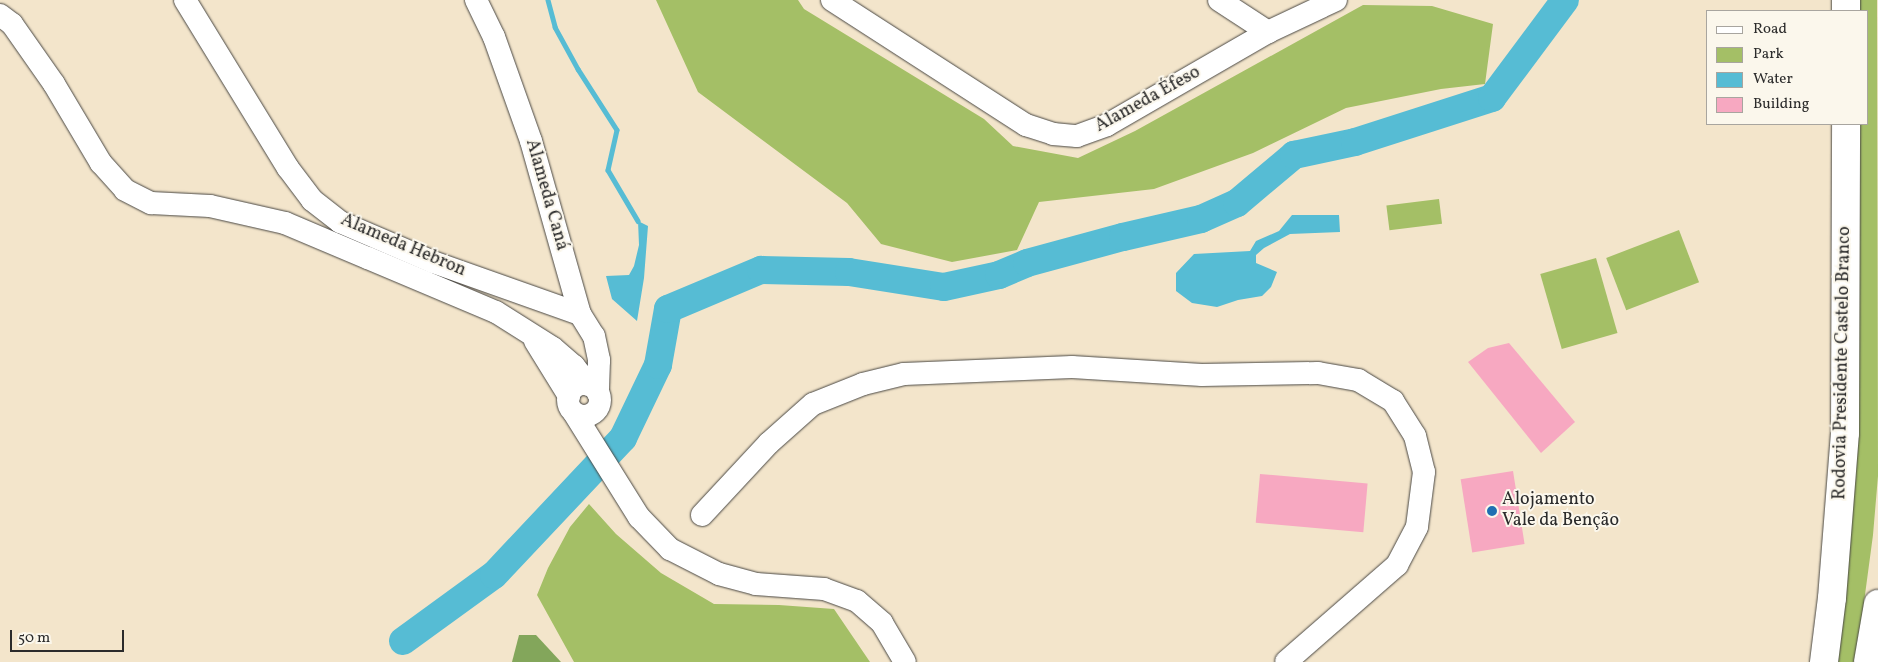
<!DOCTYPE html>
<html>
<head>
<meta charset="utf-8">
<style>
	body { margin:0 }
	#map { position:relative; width:1878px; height:662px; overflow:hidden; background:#f3e5cb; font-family:Vollkorn,serif }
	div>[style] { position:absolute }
	.green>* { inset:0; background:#a4bf66; transform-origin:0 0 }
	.forest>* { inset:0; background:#83a65b }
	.water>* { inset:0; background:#56bcd4 }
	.stream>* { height:4.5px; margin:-2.25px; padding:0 2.25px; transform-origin:2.25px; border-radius:2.25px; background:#56bcd4 }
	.river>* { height:28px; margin:-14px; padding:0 14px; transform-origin:14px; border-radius:14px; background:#56bcd4 }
	.building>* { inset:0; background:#f7a8c1; transform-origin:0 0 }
	.roads { filter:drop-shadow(0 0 1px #494743) drop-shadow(0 0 1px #494743) }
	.minor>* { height:22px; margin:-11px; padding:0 11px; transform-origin:11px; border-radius:11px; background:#fff }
	.minor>.ring { margin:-11px; padding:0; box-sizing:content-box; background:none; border:22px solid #fff; border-radius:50% }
	.highway>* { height:28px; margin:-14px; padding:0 14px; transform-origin:14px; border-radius:14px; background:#fff }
	.dots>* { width:14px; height:14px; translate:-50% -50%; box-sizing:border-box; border:2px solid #fbf7ec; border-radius:50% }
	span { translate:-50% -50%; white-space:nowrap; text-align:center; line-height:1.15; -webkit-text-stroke:4px #fbf7ec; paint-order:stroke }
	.street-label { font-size:18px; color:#2b2b2b }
	.poi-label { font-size:18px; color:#2b2b2b }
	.left { translate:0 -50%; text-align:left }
	.legend { position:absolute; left:1706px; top:10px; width:162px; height:115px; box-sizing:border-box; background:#fbf7ec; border:1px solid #a8a59f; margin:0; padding:6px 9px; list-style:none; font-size:15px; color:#2b2b2b }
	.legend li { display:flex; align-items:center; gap:10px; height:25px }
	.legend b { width:25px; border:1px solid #a8a59f }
	.scale { position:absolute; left:10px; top:630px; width:114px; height:22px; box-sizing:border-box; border:2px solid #2b2b2b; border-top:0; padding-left:6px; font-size:15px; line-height:18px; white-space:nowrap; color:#2b2b2b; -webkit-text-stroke:4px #fbf7ec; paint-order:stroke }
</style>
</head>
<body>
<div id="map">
	<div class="green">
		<i style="clip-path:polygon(656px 0,798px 0,804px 9px,984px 119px,1013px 146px,1078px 158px,1135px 131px,1363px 5px,1432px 6px,1493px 24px,1485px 84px,1441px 89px,1346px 108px,1253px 153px,1154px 189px,1039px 202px,1017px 250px,952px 262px,881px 244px,847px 203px,698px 92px)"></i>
		<i style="clip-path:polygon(1856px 0,1877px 0,1878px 476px,1873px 535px,1856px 662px,1832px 662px,1844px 591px,1856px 473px,1858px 364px,1857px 124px,1867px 124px,1867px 11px,1856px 11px)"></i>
		<i style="left:1439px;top:199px;width:25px;height:53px;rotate:83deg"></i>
		<i style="left:1679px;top:230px;width:56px;height:78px;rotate:69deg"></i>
		<i style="left:1596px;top:258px;width:78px;height:58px;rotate:74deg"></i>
		<i style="clip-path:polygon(589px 504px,616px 534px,661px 573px,714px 604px,779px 605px,834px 609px,870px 662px,574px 662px,537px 595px,548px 568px,570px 527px)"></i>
	</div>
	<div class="forest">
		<i style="clip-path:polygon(519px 635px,536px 635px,561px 662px,512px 662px)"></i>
	</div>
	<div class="water">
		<i style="clip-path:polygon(1292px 215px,1339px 215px,1340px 232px,1290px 234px,1264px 248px,1256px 255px,1256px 263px,1277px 272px,1271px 287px,1262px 296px,1238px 300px,1217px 307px,1192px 303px,1176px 291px,1176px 273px,1194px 254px,1250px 251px,1256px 241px,1279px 231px)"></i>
		<i style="clip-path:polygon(638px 221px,648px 226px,644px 278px,637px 321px,612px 299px,606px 276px,629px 275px,634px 266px,639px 245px)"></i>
	</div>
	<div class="stream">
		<i style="left:548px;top:0;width:28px;rotate:75deg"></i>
		<i style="left:555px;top:27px;width:48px;rotate:61.3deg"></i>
		<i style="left:578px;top:69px;width:72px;rotate:57.4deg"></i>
		<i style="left:617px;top:130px;width:41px;rotate:102.7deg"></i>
		<i style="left:608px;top:170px;width:59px;rotate:59.5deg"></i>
	</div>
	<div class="river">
		<i style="left:403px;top:641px;width:112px;rotate:-36deg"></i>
		<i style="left:494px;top:575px;width:188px;rotate:-46.7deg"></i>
		<i style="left:623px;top:438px;width:81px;rotate:-64.4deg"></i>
		<i style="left:658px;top:365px;width:57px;rotate:-79.9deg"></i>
		<i style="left:668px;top:309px;width:101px;rotate:-22.8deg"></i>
		<i style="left:761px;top:270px;width:88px;rotate:1.3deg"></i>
		<i style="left:849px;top:272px;width:96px;rotate:9deg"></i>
		<i style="left:944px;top:287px;width:56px;rotate:-12.3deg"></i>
		<i style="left:999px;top:275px;width:30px;rotate:-23deg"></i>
		<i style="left:1027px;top:263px;width:99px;rotate:-15.2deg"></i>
		<i style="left:1123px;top:237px;width:80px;rotate:-13deg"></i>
		<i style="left:1201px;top:219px;width:39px;rotate:-24deg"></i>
		<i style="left:1237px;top:203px;width:75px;rotate:-40.1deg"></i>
		<i style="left:1294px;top:155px;width:62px;rotate:-12deg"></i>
		<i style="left:1355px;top:142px;width:144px;rotate:-17.8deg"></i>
		<i style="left:1492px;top:98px;width:122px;rotate:-53.3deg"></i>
	</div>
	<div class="building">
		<i style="clip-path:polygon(1509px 343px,1575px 422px,1541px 453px,1468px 362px,1488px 348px)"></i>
		<i style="left:1513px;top:471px;width:74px;height:53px;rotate:81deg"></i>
		<i style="left:1260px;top:474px;width:108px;height:49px;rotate:5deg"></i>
	</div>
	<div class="roads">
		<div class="minor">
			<i style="left:185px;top:0;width:197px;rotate:58.5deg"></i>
			<i style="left:288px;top:168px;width:40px;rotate:53deg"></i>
			<i style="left:312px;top:200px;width:36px;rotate:38deg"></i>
			<i style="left:340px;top:222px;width:101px;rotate:23.3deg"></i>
			<i style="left:433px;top:262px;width:156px;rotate:19.5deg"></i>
			<i style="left:476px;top:0;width:41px;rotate:64.1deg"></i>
			<i style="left:494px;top:37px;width:110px;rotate:70.4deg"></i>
			<i style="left:531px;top:141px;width:180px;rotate:74.2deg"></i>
			<i style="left:580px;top:314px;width:26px;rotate:58deg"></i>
			<i style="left:594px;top:336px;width:25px;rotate:78deg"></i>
			<i style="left:599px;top:360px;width:33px;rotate:92deg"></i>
			<i style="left:832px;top:0;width:231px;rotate:32.8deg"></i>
			<i style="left:1026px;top:125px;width:28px;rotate:18deg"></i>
			<i style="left:1053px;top:134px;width:24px;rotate:5deg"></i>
			<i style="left:1077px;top:136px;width:32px;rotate:-20deg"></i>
			<i style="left:1107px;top:125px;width:186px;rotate:-30deg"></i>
			<i style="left:1268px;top:32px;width:75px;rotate:-25.2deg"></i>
			<i style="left:1219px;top:0;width:59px;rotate:33.1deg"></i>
			<i style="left:0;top:15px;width:15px;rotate:37deg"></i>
			<i style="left:12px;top:24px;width:73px;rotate:55deg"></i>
			<i style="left:54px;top:84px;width:92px;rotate:59.3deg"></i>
			<i style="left:101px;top:163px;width:36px;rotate:48deg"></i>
			<i style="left:125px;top:190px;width:29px;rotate:27deg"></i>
			<i style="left:151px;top:203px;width:59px;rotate:2.9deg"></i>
			<i style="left:210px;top:206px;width:77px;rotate:12.8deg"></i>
			<i style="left:285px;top:223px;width:90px;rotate:22.9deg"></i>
			<i style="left:368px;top:258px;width:139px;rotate:22.9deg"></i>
			<i style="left:496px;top:312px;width:67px;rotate:32.3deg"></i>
			<i style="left:553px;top:348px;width:28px;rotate:41deg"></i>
			<i style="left:574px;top:366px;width:24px;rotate:52deg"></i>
			<i style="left:535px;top:341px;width:65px;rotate:58.3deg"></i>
			<i class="ring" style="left:568px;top:384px;width:10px;height:10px"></i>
			<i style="left:574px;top:413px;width:123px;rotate:58deg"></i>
			<i style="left:639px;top:517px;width:45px;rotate:45.9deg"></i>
			<i style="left:670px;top:549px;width:55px;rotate:27deg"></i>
			<i style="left:719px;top:574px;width:38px;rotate:15deg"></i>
			<i style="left:756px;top:584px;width:68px;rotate:4.2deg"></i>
			<i style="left:824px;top:589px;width:35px;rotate:20deg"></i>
			<i style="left:857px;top:601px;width:33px;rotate:41deg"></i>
			<i style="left:882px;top:623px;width:45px;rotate:59.5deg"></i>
			<i style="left:702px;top:515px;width:98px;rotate:-47.1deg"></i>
			<i style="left:769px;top:443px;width:59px;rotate:-41.6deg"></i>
			<i style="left:813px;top:404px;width:54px;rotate:-21.8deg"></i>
			<i style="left:863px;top:384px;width:42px;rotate:-13.7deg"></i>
			<i style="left:904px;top:374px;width:168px;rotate:-2.4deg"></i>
			<i style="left:1072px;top:367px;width:130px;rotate:3.5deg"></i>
			<i style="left:1202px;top:375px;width:116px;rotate:-1deg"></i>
			<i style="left:1318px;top:373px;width:41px;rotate:9.9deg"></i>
			<i style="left:1358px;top:380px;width:41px;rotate:31deg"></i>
			<i style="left:1393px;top:401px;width:41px;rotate:57.8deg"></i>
			<i style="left:1415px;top:436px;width:37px;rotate:76deg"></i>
			<i style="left:1424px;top:472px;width:55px;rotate:97.3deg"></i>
			<i style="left:1417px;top:527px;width:43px;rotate:117.8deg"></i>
			<i style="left:1397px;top:565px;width:147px;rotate:138.9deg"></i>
		</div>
		<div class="highway">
			<i style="left:1846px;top:0;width:11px;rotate:90deg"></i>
			<i style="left:1824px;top:662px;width:64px;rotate:-82.9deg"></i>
			<i style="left:1832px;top:598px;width:166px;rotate:-85.5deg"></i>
			<i style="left:1845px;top:433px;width:309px;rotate:-89.8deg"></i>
			<i style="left:1868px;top:662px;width:59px;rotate:-80.2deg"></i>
		</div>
	</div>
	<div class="dots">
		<i style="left:1492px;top:511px;background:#1f6fb2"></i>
	</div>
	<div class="street-label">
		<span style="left:1148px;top:100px;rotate:-29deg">Alameda Éfeso</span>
		<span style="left:546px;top:195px;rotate:74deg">Alameda Caná</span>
		<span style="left:403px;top:246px;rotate:23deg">Alameda Hebron</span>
		<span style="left:1843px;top:363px;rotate:-89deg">Rodovia Presidente Castelo Branco</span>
	</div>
	<div class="poi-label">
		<span class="left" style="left:1502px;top:511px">Alojamento<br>Vale da Benção</span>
	</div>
	<ul class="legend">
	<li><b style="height:6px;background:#fff"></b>Road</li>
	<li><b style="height:14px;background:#a4bf66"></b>Park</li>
	<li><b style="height:14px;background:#56bcd4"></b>Water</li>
	<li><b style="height:14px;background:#f7a8c1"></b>Building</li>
	</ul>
	<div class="scale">50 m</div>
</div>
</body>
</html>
